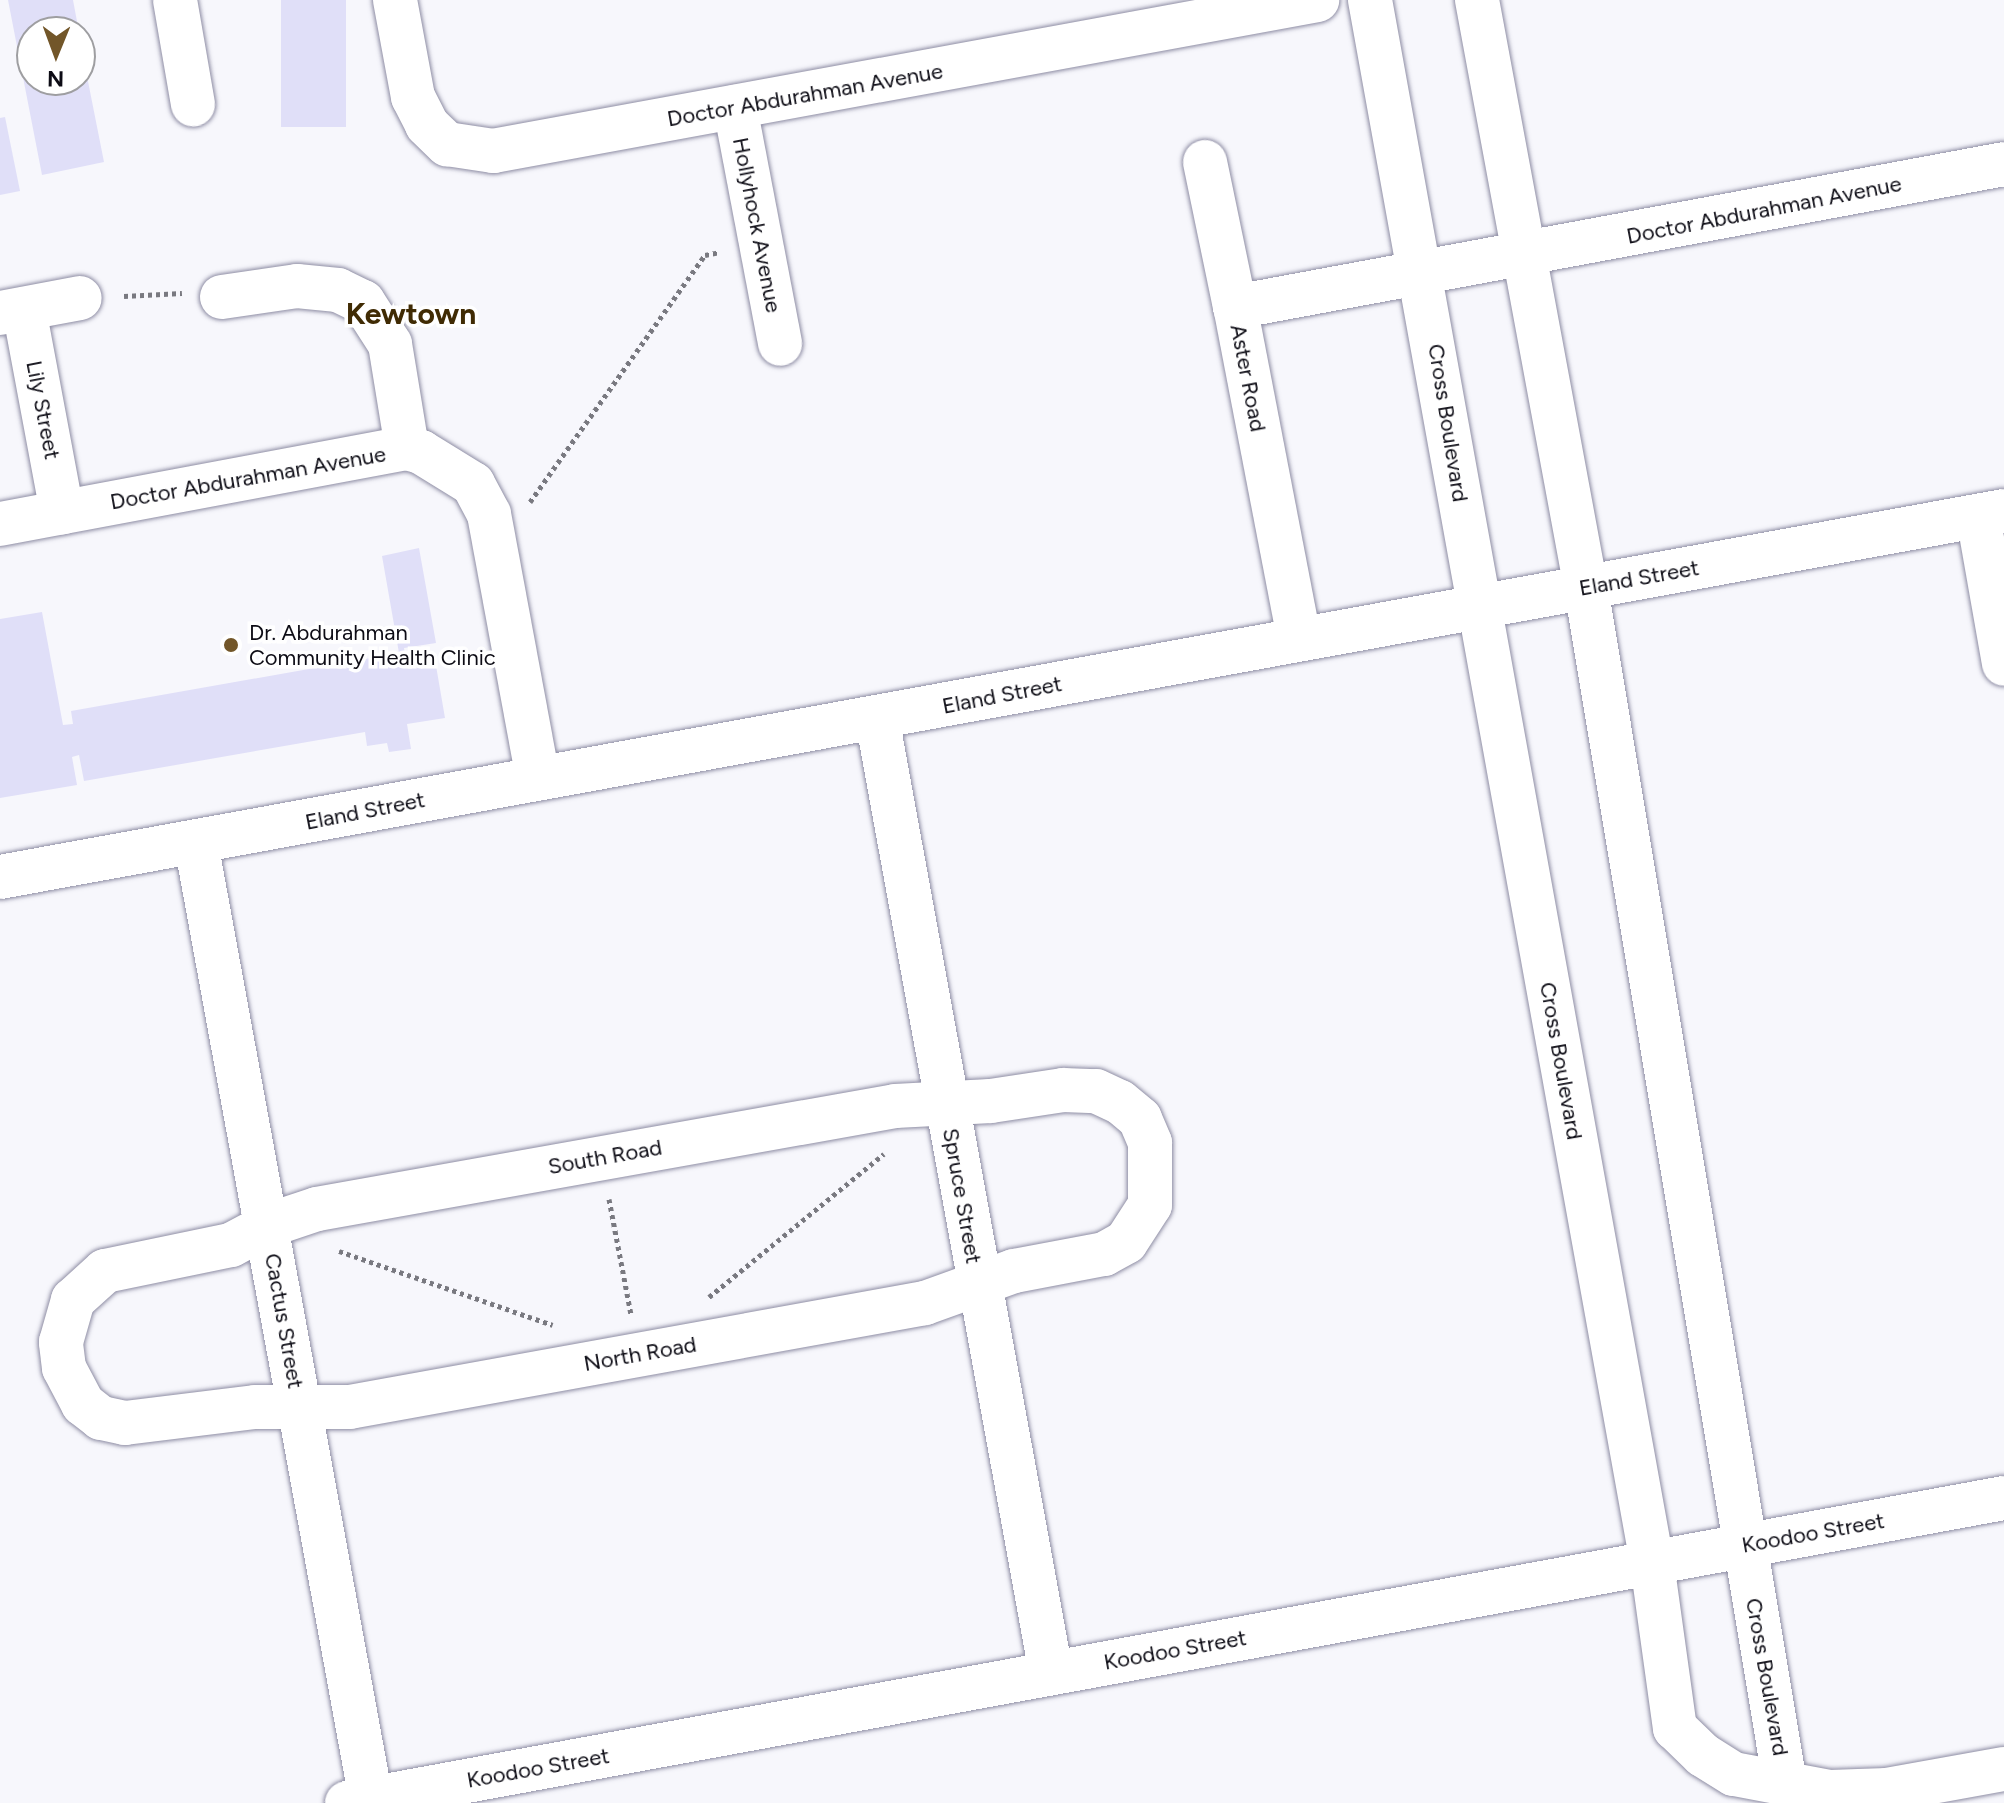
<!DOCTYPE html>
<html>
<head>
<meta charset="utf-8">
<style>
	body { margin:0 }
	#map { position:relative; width:2004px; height:1803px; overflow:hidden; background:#f7f7fc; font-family:Figtree,sans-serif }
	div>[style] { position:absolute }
	.building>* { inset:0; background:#e0dff8; transform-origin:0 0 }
	.path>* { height:5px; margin-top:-2.5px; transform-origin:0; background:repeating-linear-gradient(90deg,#797980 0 4px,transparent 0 8px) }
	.roads { filter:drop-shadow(0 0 2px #8e8da4) drop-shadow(0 0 2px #8e8da4) }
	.minor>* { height:44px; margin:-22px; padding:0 22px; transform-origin:22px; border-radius:22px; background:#fff }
	.dots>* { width:22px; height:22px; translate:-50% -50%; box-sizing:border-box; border:4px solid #fff; border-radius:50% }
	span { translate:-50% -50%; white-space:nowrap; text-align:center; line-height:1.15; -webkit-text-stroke:7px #fff; paint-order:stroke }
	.street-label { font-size:22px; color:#0d0c15 }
	.poi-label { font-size:22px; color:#0d0c15 }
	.left { translate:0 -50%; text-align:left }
	.district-label { font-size:30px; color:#402b04; font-weight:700 }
	.north { position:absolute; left:16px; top:16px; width:80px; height:80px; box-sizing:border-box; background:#fff; border:2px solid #9e9ea1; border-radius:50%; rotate:181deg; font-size:22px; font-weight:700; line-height:32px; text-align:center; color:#0d0c15 }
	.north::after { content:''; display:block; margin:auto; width:28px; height:36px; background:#725629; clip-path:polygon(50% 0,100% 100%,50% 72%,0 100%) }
</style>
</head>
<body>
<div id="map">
	<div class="building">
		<i style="clip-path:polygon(8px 0,73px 0,79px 32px,32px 32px,32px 80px,80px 80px,81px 46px,104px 162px,42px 175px)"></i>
		<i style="left:281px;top:0;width:65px;height:127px"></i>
		<i style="clip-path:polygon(5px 117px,20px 191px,0 195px,0 118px)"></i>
		<i style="clip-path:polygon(419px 548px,436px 643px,404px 648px,406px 659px,434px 654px,445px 718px,407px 724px,411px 749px,389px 752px,387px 743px,367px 746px,365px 732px,84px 781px,79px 755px,72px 757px,77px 785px,0 798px,0 619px,42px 612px,63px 725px,73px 724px,71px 711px,399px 653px,382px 556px)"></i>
	</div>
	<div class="path">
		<i style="left:124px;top:296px;width:58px;rotate:-3deg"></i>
		<i style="left:530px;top:502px;width:303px;rotate:-54.7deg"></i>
		<i style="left:705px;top:255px;width:15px;rotate:-11deg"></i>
		<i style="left:609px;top:1199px;width:117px;rotate:79.2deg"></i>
		<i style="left:339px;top:1251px;width:226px;rotate:19.1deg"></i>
		<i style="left:709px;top:1297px;width:226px;rotate:-39.3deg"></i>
	</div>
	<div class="roads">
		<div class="minor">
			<i style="left:175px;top:0;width:106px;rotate:80.2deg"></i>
			<i style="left:395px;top:0;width:99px;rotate:79.5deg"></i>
			<i style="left:413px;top:97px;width:31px;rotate:63deg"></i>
			<i style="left:427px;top:125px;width:28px;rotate:44deg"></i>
			<i style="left:447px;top:144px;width:47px;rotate:8.7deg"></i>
			<i style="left:493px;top:151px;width:838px;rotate:-10.38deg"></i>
			<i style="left:1370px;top:0;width:1588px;rotate:79.77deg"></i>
			<i style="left:1652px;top:1563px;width:167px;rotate:82.1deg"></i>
			<i style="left:1675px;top:1728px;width:39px;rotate:44deg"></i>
			<i style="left:1703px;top:1755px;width:36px;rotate:32deg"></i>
			<i style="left:1734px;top:1774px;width:98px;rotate:10.6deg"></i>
			<i style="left:1830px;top:1792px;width:57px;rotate:-2deg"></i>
			<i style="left:1887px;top:1790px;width:119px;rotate:-10.2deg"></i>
			<i style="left:1477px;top:0;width:598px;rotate:79.5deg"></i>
			<i style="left:1586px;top:588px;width:1212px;rotate:80.55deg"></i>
			<i style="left:735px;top:107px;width:241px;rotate:79.2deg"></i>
			<i style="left:1205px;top:162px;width:148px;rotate:78.3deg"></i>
			<i style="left:222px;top:297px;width:76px;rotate:-8.3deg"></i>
			<i style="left:297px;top:286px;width:41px;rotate:5.6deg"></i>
			<i style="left:338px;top:290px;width:28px;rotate:26deg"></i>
			<i style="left:363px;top:302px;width:50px;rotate:57.3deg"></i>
			<i style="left:390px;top:344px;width:105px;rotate:80.7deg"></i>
			<i style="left:24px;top:309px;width:207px;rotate:79.4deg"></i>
			<i style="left:0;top:313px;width:81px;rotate:-10.6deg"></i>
			<i style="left:1978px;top:516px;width:150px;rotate:80deg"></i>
			<i style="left:0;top:524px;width:414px;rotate:-10.6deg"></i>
			<i style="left:407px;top:448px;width:15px;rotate:16deg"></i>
			<i style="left:421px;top:452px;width:61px;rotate:31.6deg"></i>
			<i style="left:473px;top:484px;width:34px;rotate:62deg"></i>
			<i style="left:489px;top:514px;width:269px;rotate:79.5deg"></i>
			<i style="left:1299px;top:638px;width:337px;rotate:-100.9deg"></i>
			<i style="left:1235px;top:307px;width:782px;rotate:-10.53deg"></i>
			<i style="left:877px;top:718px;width:971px;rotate:79.67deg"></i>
			<i style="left:196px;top:843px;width:972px;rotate:79.63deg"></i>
			<i style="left:0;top:877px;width:2037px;rotate:-10.35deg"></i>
			<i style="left:1063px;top:1090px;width:33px;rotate:2deg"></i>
			<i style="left:1096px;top:1091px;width:26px;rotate:25deg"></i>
			<i style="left:1120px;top:1102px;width:26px;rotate:40deg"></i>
			<i style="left:1140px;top:1119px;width:26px;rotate:67deg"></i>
			<i style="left:1150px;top:1143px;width:62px;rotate:90deg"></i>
			<i style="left:1150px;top:1205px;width:44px;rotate:123deg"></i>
			<i style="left:1126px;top:1242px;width:25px;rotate:151deg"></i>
			<i style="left:1104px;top:1254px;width:92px;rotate:169.3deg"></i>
			<i style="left:1014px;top:1271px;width:95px;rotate:160.2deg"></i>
			<i style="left:925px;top:1303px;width:584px;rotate:169.75deg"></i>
			<i style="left:350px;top:1407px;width:95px;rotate:180deg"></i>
			<i style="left:255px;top:1407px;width:131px;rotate:173deg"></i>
			<i style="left:125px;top:1423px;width:25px;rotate:-168deg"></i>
			<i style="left:101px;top:1418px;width:23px;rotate:-142deg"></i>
			<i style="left:83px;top:1404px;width:41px;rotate:-117.8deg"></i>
			<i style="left:64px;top:1368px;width:26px;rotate:-97deg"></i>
			<i style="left:61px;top:1342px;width:44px;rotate:-74.1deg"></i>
			<i style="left:73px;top:1300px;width:43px;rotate:-42.2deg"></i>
			<i style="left:105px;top:1271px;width:129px;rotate:-11.7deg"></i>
			<i style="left:231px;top:1245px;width:40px;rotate:-28deg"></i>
			<i style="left:266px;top:1226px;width:54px;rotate:-18.4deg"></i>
			<i style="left:317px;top:1209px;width:587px;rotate:-10.1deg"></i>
			<i style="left:895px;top:1106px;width:96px;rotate:-3deg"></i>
			<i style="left:991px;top:1101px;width:73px;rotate:-8.7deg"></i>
			<i style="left:347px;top:1803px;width:1685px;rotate:-10.43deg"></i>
		</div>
	</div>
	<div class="dots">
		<i style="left:231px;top:645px;background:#725629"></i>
	</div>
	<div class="street-label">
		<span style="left:805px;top:95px;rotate:-10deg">Doctor Abdurahman Avenue</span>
		<span style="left:1764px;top:210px;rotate:-11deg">Doctor Abdurahman Avenue</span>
		<span style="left:757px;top:225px;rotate:79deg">Hollyhock Avenue</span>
		<span style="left:1248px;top:378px;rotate:79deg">Aster Road</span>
		<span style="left:43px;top:410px;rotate:79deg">Lily Street</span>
		<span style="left:1448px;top:423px;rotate:81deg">Cross Boulevard</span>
		<span style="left:248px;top:478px;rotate:-10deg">Doctor Abdurahman Avenue</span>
		<span style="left:1639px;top:578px;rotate:-10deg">Eland Street</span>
		<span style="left:1002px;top:695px;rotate:-11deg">Eland Street</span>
		<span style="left:365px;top:811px;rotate:-11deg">Eland Street</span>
		<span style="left:1561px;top:1061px;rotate:80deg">Cross Boulevard</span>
		<span style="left:605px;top:1157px;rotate:-10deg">South Road</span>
		<span style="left:962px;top:1196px;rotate:80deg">Spruce Street</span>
		<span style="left:284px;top:1321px;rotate:80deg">Cactus Street</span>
		<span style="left:640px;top:1354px;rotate:-10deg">North Road</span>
		<span style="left:1813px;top:1533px;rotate:-10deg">Koodoo Street</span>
		<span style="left:1175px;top:1650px;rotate:-10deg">Koodoo Street</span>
		<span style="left:1767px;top:1677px;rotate:80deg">Cross Boulevard</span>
		<span style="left:538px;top:1768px;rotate:-10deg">Koodoo Street</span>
	</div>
	<div class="poi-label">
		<span class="left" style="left:249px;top:645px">Dr. Abdurahman<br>Community Health Clinic</span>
	</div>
	<div class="district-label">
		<span style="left:411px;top:314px">Kewtown</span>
	</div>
	<div class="north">N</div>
</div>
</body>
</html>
